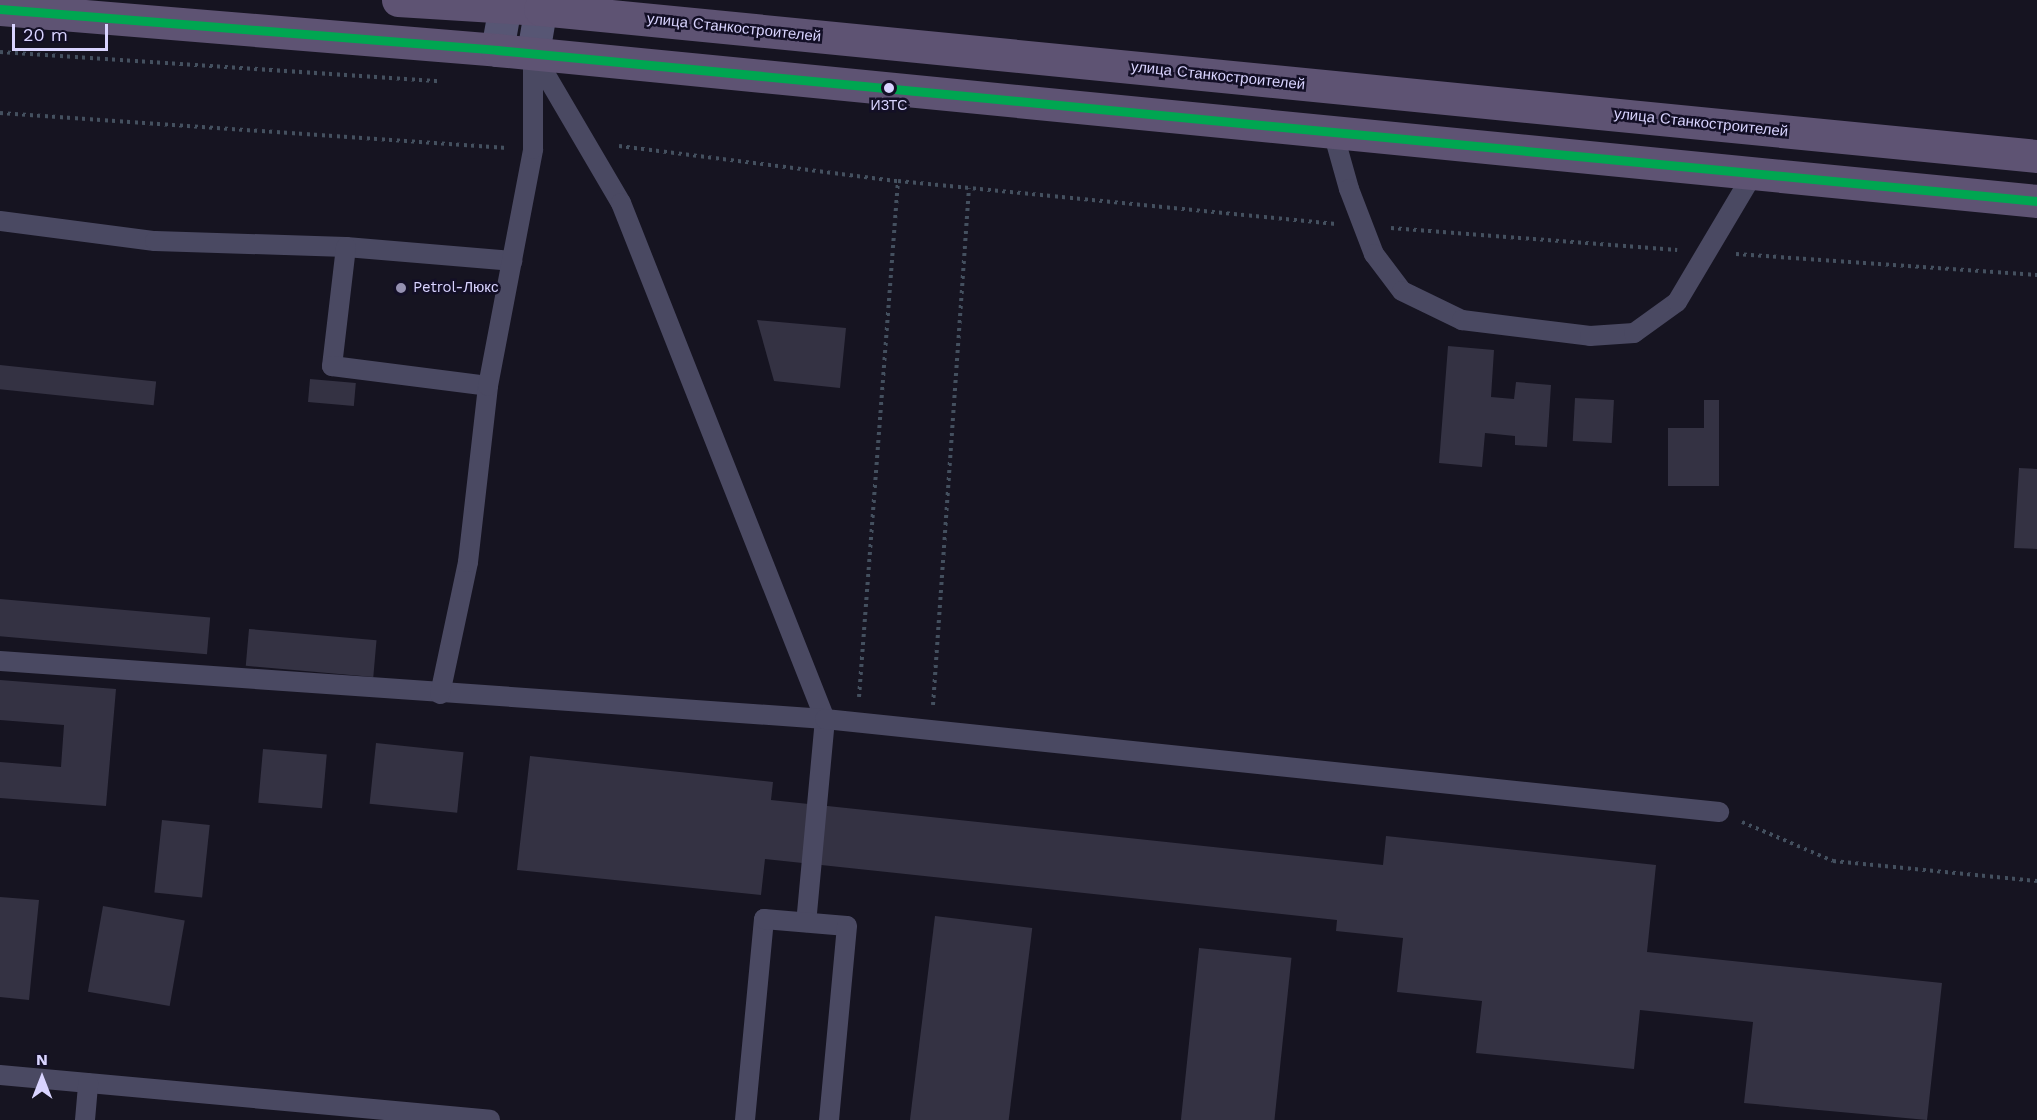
<!DOCTYPE html>
<html>
<head>
<meta charset="utf-8">
<style>
	body { margin:0 }
	#map { position:relative; width:2037px; height:1120px; overflow:hidden; background:#161421; font-family:"Work Sans",sans-serif }
	div>[style] { position:absolute }
	.building>* { inset:0; background:#343243; transform-origin:0 0 }
	.path>* { height:4px; margin-top:-2px; transform-origin:0; background:repeating-linear-gradient(90deg,#44505f 0 3px,transparent 0 7.5px) }
	.lane>* { height:20px; margin:-10px; padding:0 10px; transform-origin:10px; border-radius:10px; background:#4a4962 }
	.secondary>* { height:33px; margin:-16.5px; padding:0 16.5px; transform-origin:16.5px; border-radius:16.5px; background:#575674 }
	.primary>* { height:33px; margin:-16.5px; padding:0 16.5px; transform-origin:16.5px; border-radius:16.5px; background:#5e5373 }
	.bus-1>* { height:9px; margin:-4.5px; padding:0 4.5px; transform-origin:4.5px; border-radius:4.5px; background:#00a651 }
	.dots>* { width:16px; height:16px; translate:-50% -50%; box-sizing:border-box; border:3px solid #130f26; border-radius:50% }
	span { translate:-50% -50%; white-space:nowrap; text-align:center; line-height:1.15; -webkit-text-stroke:5px #130f26; paint-order:stroke }
	.bus-label { font-size:14px; color:#d9d4ff }
	.street-label { font-size:15px; color:#d9d4ff }
	.poi-label { font-size:15px; color:#d9d4ff }
	.left { translate:0 -50%; text-align:left }
	.north { position:absolute; left:12px; top:1048px; width:60px; height:60px; -webkit-text-stroke:4px #130f26; paint-order:stroke; rotate:0deg; font-size:16px; font-weight:700; line-height:24px; text-align:center; color:#d9d4ff }
	.north::after { content:''; display:block; margin:auto; width:21px; height:27px; background:#d9d4ff; clip-path:polygon(50% 0,100% 100%,50% 72%,0 100%) }
	.scale { position:absolute; left:12px; top:24px; width:96px; height:27px; box-sizing:border-box; border:3px solid #d9d4ff; border-top:0; padding-left:8px; font-size:18px; line-height:21px; white-space:nowrap; color:#d9d4ff; -webkit-text-stroke:4px #130f26; paint-order:stroke }
</style>
</head>
<body>
<div id="map">
	<div class="building">
		<i style="clip-path:polygon(757px 320px,846px 328px,840px 388px,774px 381px)"></i>
		<i style="clip-path:polygon(1448px 346px,1494px 350px,1491px 397px,1514px 399px,1516px 382px,1551px 385px,1547px 447px,1515px 445px,1515px 436px,1485px 433px,1482px 467px,1439px 463px)"></i>
		<i style="left:0;top:365px;width:157px;height:24px;rotate:6deg"></i>
		<i style="left:310px;top:379px;width:46px;height:23px;rotate:5deg"></i>
		<i style="left:1575px;top:398px;width:39px;height:43px;rotate:3deg"></i>
		<i style="clip-path:polygon(1704px 400px,1719px 400px,1719px 486px,1668px 486px,1668px 428px,1704px 428px)"></i>
		<i style="clip-path:polygon(2019px 468px,2037px 469px,2037px 549px,2014px 548px)"></i>
		<i style="left:0;top:599px;width:211px;height:37px;rotate:5deg"></i>
		<i style="left:249px;top:629px;width:128px;height:37px;rotate:5deg"></i>
		<i style="clip-path:polygon(0 680px,116px 689px,106px 806px,0 798px,0 762px,61px 767px,64px 725px,0 720px)"></i>
		<i style="left:376px;top:743px;width:88px;height:61px;rotate:6deg"></i>
		<i style="left:263px;top:749px;width:64px;height:54px;rotate:5deg"></i>
		<i style="clip-path:polygon(530px 756px,773px 782px,771px 800px,1383px 865px,1386px 836px,1656px 865px,1647px 952px,1942px 983px,1927px 1120px,1744px 1103px,1753px 1022px,1640px 1010px,1634px 1069px,1476px 1053px,1482px 1001px,1397px 992px,1403px 938px,1336px 931px,1337px 920px,765px 859px,761px 895px,517px 870px)"></i>
		<i style="left:162px;top:820px;width:48px;height:73px;rotate:6deg"></i>
		<i style="clip-path:polygon(0 897px,39px 900px,29px 1000px,0 997px)"></i>
		<i style="left:103px;top:906px;width:83px;height:87px;rotate:10deg"></i>
		<i style="left:935px;top:916px;width:98px;height:206px;rotate:7deg"></i>
		<i style="left:1199px;top:948px;width:93px;height:173px;rotate:6deg"></i>
	</div>
	<div class="path">
		<i style="left:0;top:52px;width:440px;rotate:3.8deg"></i>
		<i style="left:0;top:113px;width:508px;rotate:3.95deg"></i>
		<i style="left:619px;top:146px;width:281px;rotate:7.2deg"></i>
		<i style="left:898px;top:181px;width:440px;rotate:5.6deg"></i>
		<i style="left:1391px;top:228px;width:287px;rotate:4.4deg"></i>
		<i style="left:1736px;top:254px;width:302px;rotate:4deg"></i>
		<i style="left:859px;top:697px;width:517px;rotate:-85.68deg"></i>
		<i style="left:933px;top:705px;width:518px;rotate:-86.02deg"></i>
		<i style="left:1742px;top:822px;width:99px;rotate:23.2deg"></i>
		<i style="left:1833px;top:861px;width:205px;rotate:5.6deg"></i>
	</div>
	<div class="lane">
		<i style="left:533px;top:53px;width:174px;rotate:59.6deg"></i>
		<i style="left:621px;top:203px;width:555px;rotate:68.43deg"></i>
		<i style="left:825px;top:719px;width:204px;rotate:95.3deg"></i>
		<i style="left:1333px;top:132px;width:59px;rotate:74.3deg"></i>
		<i style="left:1349px;top:189px;width:70px;rotate:69deg"></i>
		<i style="left:1374px;top:254px;width:46px;rotate:52.9deg"></i>
		<i style="left:1402px;top:291px;width:67px;rotate:25.8deg"></i>
		<i style="left:1462px;top:320px;width:129px;rotate:7.1deg"></i>
		<i style="left:1590px;top:336px;width:44px;rotate:-3.9deg"></i>
		<i style="left:1634px;top:333px;width:53px;rotate:-35.8deg"></i>
		<i style="left:1677px;top:302px;width:149px;rotate:-59.3deg"></i>
		<i style="left:0;top:221px;width:156px;rotate:7.4deg"></i>
		<i style="left:155px;top:241px;width:191px;rotate:1.8deg"></i>
		<i style="left:346px;top:247px;width:167px;rotate:4.8deg"></i>
		<i style="left:346px;top:247px;width:120px;rotate:96.7deg"></i>
		<i style="left:332px;top:366px;width:157px;rotate:7.3deg"></i>
		<i style="left:0;top:661px;width:827px;rotate:4.02deg"></i>
		<i style="left:825px;top:719px;width:899px;rotate:5.94deg"></i>
		<i style="left:440px;top:694px;width:135px;rotate:-78deg"></i>
		<i style="left:468px;top:562px;width:177px;rotate:-83.5deg"></i>
		<i style="left:488px;top:386px;width:241px;rotate:-79.2deg"></i>
		<i style="left:533px;top:149px;width:96px;rotate:-90deg"></i>
		<i style="left:0;top:1075px;width:492px;rotate:5.2deg"></i>
		<i style="left:85px;top:1120px;width:37px;rotate:-85deg"></i>
		<i style="left:745px;top:1120px;width:202px;rotate:-84.6deg"></i>
		<i style="left:764px;top:919px;width:83px;rotate:4.8deg"></i>
		<i style="left:847px;top:926px;width:195px;rotate:95.3deg"></i>
	</div>
	<div class="secondary">
		<i style="left:497px;top:50px;width:51px;rotate:-79.8deg"></i>
		<i style="left:533px;top:53px;width:54px;rotate:-80.4deg"></i>
	</div>
	<div class="primary">
		<i style="left:398px;top:0;width:142px;rotate:3.6deg"></i>
		<i style="left:540px;top:9px;width:1504px;rotate:5.61deg"></i>
		<i style="left:0;top:9px;width:499px;rotate:4.7deg"></i>
		<i style="left:497px;top:50px;width:1547px;rotate:5.6deg"></i>
	</div>
	<div class="bus-1">
		<i style="left:0;top:9px;width:499px;rotate:4.7deg"></i>
		<i style="left:497px;top:50px;width:1547px;rotate:5.6deg"></i>
	</div>
	<div class="dots">
		<i style="left:889px;top:88px;background:#d9d4ff"></i>
		<i style="left:401px;top:288px;background:#9591b1"></i>
	</div>
	<div class="bus-label">
		<span style="left:889px;top:105px">ИЗТС</span>
	</div>
	<div class="street-label">
		<span style="left:734px;top:28px;rotate:6deg">улица Станкостроителей</span>
		<span style="left:1218px;top:76px;rotate:6deg">улица Станкостроителей</span>
		<span style="left:1701px;top:123px;rotate:6deg">улица Станкостроителей</span>
	</div>
	<div class="poi-label">
		<span class="left" style="left:413px;top:288px">Petrol-Люкс</span>
	</div>
	<div class="north">N</div>
	<div class="scale">20 m</div>
</div>
</body>
</html>
